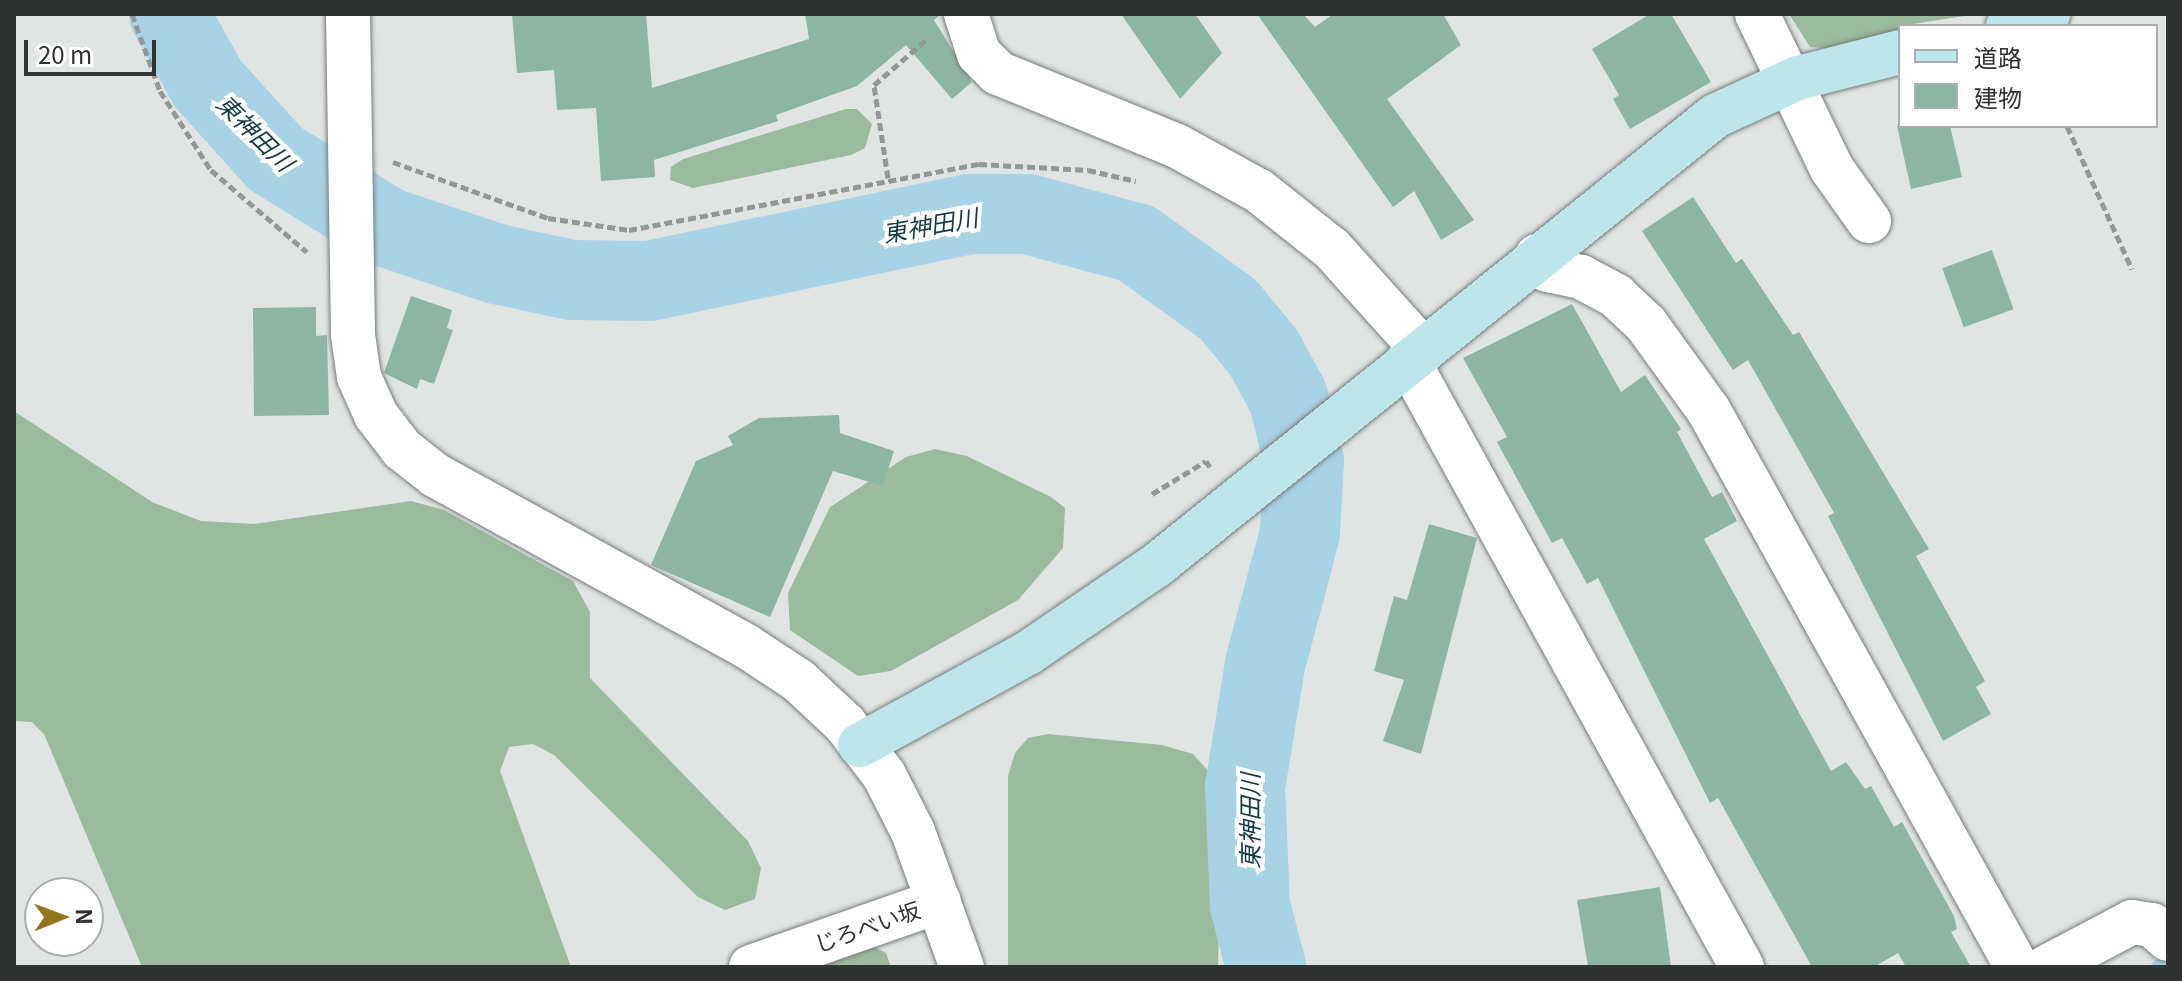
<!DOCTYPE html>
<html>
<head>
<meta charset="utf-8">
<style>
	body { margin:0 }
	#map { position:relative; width:2182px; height:981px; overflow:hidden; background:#e0e5e4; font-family:Georgia,"Noto Sans JP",serif }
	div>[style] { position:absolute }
	.forest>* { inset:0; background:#9cba9e }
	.stream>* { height:14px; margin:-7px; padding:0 7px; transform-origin:7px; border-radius:7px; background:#a7d3e4 }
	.river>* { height:80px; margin:-40px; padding:0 40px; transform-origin:40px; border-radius:40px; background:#a7d3e4 }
	.building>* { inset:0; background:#8cb6a3; transform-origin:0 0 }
	.path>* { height:5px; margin-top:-2.5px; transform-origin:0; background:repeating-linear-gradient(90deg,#939796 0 8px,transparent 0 12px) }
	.roads { filter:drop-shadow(0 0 2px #787c7b) drop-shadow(0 0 2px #787c7b) }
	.street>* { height:44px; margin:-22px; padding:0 22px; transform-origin:22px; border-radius:22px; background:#fff }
	.secondary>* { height:44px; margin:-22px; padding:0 22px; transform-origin:22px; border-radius:22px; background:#bce6e9 }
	span { translate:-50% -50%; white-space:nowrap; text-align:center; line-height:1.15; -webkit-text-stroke:8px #fff; paint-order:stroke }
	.street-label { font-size:22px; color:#313232 }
	.water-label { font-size:24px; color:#143b48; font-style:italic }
	.frame { position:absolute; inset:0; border:16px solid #313232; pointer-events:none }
	.legend { position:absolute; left:1898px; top:24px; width:260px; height:104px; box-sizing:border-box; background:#fff; border:2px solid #adadad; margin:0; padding:10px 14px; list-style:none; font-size:24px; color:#313232 }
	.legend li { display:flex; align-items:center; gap:16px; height:40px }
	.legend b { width:40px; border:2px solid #adadad }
	.north { position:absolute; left:24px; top:877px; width:80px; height:80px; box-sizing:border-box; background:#fff; border:2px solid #adadad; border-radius:50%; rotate:89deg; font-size:22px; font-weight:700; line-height:32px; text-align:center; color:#313232 }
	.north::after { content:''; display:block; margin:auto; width:28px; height:36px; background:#93751c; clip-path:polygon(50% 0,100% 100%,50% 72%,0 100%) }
	.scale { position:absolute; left:24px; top:40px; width:132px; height:36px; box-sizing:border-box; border:4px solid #313232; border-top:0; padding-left:10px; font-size:24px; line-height:28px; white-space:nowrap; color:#313232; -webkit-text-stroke:6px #fff; paint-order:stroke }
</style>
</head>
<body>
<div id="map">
	<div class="forest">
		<i style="clip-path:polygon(1789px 14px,1977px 14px,1900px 26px,1900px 31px,1827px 48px,1810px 47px)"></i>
		<i style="clip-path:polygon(846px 109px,857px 109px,872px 124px,865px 148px,851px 155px,693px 188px,670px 180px,671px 167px,683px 159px)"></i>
		<i style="clip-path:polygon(14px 411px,152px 502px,201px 521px,254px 524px,411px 501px,444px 510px,573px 581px,590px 612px,590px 678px,748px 841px,761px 868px,755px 899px,725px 910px,698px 897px,554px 755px,533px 744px,509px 747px,500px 771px,571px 967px,142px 967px,44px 734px,32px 722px,14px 721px)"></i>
		<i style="clip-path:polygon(935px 449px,967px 456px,1051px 497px,1065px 508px,1063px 548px,1018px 600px,891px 671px,858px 676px,790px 630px,788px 593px,830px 507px,906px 457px)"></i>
		<i style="clip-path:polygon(1048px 734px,1162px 745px,1193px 754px,1213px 776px,1221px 807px,1218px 967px,1008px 967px,1008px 776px,1015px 753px,1028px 738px)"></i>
		<i style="clip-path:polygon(873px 946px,886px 953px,891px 967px,801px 967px)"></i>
	</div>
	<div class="stream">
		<i style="left:2158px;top:967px;width:12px;rotate:-35deg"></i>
	</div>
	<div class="river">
		<i style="left:169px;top:14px;width:80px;rotate:60.9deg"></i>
		<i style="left:208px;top:84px;width:101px;rotate:47.8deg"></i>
		<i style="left:276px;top:159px;width:129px;rotate:31.7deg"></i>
		<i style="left:386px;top:227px;width:117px;rotate:18.4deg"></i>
		<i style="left:497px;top:264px;width:77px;rotate:12deg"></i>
		<i style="left:572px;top:280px;width:77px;rotate:0.7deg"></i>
		<i style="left:649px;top:281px;width:328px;rotate:-11.8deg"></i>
		<i style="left:970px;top:214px;width:57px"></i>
		<i style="left:1027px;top:214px;width:113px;rotate:14.9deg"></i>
		<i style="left:1136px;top:243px;width:113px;rotate:35.7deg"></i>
		<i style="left:1228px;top:309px;width:57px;rotate:50.7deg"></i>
		<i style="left:1264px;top:353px;width:50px;rotate:61.4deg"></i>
		<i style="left:1288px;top:397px;width:66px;rotate:76deg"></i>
		<i style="left:1304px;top:461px;width:72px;rotate:93.2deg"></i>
		<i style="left:1300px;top:533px;width:137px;rotate:104.9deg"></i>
		<i style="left:1265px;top:665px;width:124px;rotate:99.3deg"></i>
		<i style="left:1245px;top:787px;width:118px;rotate:87.6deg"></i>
		<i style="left:1250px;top:905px;width:64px;rotate:75.5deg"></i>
	</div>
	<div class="building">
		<i style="clip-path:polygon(512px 14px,646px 14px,652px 88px,809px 39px,805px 14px,941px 14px,934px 20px,972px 82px,952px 99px,906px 45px,857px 86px,776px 115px,778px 121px,654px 160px,655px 177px,601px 181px,596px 108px,557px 110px,554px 70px,517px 73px)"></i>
		<i style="clip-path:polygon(1121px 14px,1195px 14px,1222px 53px,1180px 99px)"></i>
		<i style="clip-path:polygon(1257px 14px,1303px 14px,1315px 27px,1333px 14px,1443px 14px,1461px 45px,1387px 99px,1474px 220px,1441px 240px,1414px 191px,1393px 207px)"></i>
		<i style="clip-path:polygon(1650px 14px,1671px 14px,1711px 82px,1630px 129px,1613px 99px,1619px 95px,1592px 49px)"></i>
		<i style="clip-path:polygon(1897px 126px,1950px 126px,1962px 177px,1911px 189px)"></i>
		<i style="clip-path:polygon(1693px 197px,1736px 263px,1742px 259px,1793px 335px,1799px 332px,1929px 549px,1916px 556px,1985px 681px,1976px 687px,1991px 714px,1943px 741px,1828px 516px,1834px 513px,1748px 360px,1733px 370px,1642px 231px)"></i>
		<i style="left:1992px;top:250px;width:63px;height:53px;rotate:70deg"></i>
		<i style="clip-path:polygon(411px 296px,452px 310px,447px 328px,453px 330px,434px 384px,420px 379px,417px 389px,384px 373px)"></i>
		<i style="clip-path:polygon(1572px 304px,1621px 392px,1645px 375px,1681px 429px,1677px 432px,1712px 497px,1722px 492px,1737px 521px,1704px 539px,1831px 771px,1846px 762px,1865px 789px,1871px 786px,1894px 827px,1902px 822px,1954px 916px,1957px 929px,1951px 932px,1971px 967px,1906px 967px,1898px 953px,1874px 967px,1812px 967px,1718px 798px,1710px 803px,1598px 578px,1587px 584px,1562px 538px,1552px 543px,1497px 442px,1507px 437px,1463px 358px)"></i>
		<i style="clip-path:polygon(316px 307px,316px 336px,327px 335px,329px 415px,254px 416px,253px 308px)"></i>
		<i style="clip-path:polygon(839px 415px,840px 433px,894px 451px,883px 486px,833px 471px,770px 617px,651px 565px,696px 461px,733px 445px,728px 436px,759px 418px)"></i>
		<i style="clip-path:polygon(1429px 524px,1477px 538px,1421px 754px,1383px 741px,1404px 680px,1374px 671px,1394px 596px,1407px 600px)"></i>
		<i style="clip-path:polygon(1660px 887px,1671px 967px,1588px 967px,1577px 900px)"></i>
	</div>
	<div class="path">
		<i style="left:132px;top:14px;width:82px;rotate:70deg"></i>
		<i style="left:160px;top:91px;width:94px;rotate:57.2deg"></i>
		<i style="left:211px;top:170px;width:126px;rotate:40.5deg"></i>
		<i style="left:2067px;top:126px;width:157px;rotate:65.6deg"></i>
		<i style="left:393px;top:162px;width:165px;rotate:19.9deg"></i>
		<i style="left:548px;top:218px;width:82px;rotate:8.4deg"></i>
		<i style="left:629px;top:230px;width:356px;rotate:-10.7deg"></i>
		<i style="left:979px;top:164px;width:109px;rotate:3.2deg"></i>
		<i style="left:1088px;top:170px;width:49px;rotate:12.9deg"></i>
		<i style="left:888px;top:178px;width:94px;rotate:-98.6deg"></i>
		<i style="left:874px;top:85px;width:72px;rotate:-41deg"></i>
		<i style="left:1152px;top:494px;width:63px;rotate:-31.4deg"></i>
		<i style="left:1206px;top:461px;width:7px;rotate:56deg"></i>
	</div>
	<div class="roads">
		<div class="street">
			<i style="left:348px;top:14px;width:321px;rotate:89.1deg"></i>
			<i style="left:353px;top:335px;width:42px;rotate:81.9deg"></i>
			<i style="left:359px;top:377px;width:42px;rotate:65.9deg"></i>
			<i style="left:376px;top:415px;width:43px;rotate:52.6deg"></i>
			<i style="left:402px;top:449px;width:42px;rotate:38.2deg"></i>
			<i style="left:435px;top:475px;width:355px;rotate:28.8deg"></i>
			<i style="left:746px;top:646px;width:64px;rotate:33.4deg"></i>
			<i style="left:799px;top:681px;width:63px;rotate:43.1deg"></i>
			<i style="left:845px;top:724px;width:64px;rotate:52.6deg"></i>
			<i style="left:884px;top:775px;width:64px;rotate:63deg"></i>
			<i style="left:913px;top:832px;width:144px;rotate:70.1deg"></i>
			<i style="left:966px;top:14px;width:42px;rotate:72deg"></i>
			<i style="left:979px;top:54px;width:27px;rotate:45deg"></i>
			<i style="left:998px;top:73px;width:193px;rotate:22.2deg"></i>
			<i style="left:1177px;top:146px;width:94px;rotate:28.8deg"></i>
			<i style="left:1259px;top:191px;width:93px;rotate:38.5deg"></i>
			<i style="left:1332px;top:249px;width:135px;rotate:48deg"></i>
			<i style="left:1757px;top:14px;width:172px;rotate:64.2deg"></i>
			<i style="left:1832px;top:169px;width:64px;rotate:54.6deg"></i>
			<i style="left:1537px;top:256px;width:18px;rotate:52deg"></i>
			<i style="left:1548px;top:270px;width:34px;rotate:12deg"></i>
			<i style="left:1581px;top:277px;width:40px;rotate:28deg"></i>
			<i style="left:1616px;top:296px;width:41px;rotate:43deg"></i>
			<i style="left:1646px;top:324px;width:107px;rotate:54.1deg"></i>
			<i style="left:1709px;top:411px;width:636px;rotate:61.02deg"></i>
			<i style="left:1408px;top:361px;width:692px;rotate:61.14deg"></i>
			<i style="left:751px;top:967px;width:199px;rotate:-19.3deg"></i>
			<i style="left:2047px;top:967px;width:96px;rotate:-27.9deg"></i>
			<i style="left:2132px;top:922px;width:20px;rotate:9deg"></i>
			<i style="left:2152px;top:925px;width:21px;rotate:41deg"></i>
		</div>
		<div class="secondary">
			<i style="left:2008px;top:26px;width:42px;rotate:-16.7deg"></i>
			<i style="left:860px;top:745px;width:192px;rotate:-28.7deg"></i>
			<i style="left:1028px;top:653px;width:156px;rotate:-34.3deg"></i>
			<i style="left:1157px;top:565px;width:716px;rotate:-38.82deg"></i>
			<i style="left:1715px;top:116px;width:91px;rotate:-24.6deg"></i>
			<i style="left:1798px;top:78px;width:105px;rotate:-14.3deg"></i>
		</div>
	</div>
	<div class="street-label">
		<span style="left:867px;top:926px;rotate:-19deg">じろべい坂</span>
	</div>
	<div class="water-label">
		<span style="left:256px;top:132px;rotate:45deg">東神田川</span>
		<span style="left:930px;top:224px;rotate:-10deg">東神田川</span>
		<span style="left:1249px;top:821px;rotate:-90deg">東神田川</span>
	</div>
	<div class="frame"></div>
	<ul class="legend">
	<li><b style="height:10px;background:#bce6e9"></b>道路</li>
	<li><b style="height:22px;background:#8cb6a3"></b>建物</li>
	</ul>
	<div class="north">N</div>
	<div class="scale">20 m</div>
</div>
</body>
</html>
